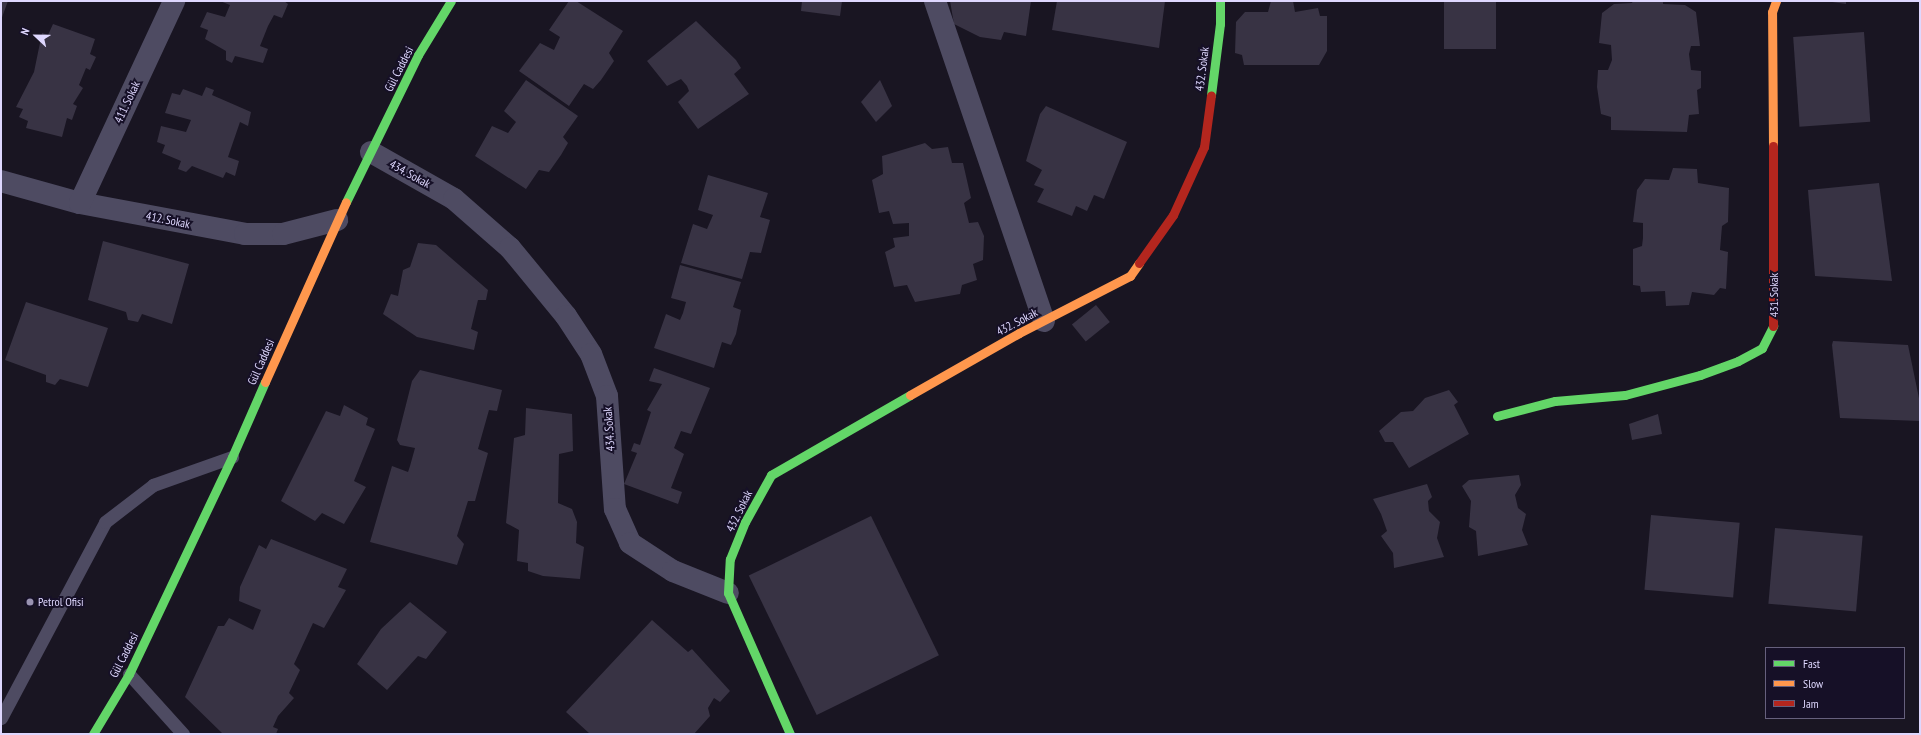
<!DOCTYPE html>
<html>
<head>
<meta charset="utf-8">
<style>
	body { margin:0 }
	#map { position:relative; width:1921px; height:735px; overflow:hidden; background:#191522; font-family:"PT Sans Narrow",sans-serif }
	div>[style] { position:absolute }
	.building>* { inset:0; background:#383344; transform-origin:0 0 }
	.lane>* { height:13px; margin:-6.5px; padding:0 6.5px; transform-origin:6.5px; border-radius:6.5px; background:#4e4b62 }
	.street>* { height:22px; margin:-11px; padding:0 11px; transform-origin:11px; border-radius:11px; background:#4e4b62 }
	.fast>* { height:9px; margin:-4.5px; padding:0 4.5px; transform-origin:4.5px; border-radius:4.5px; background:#63d668 }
	.slow>* { height:9px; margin:-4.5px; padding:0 4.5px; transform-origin:4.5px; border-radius:4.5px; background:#ff974d }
	.jam>* { height:9px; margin:-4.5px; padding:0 4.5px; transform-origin:4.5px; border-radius:4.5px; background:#b3261e }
	.dots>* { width:11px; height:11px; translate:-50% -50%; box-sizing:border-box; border:2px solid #161027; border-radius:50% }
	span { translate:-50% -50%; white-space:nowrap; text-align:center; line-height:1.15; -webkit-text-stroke:4px #161027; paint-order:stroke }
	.street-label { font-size:12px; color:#ded7fe }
	.poi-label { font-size:12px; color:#ded7fe }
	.left { translate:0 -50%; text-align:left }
	.frame { position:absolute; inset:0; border:2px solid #ded7fe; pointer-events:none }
	.legend { position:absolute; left:1765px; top:647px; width:140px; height:72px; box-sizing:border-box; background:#161027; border:1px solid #66607d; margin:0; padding:5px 7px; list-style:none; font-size:12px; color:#ded7fe }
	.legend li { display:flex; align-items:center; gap:8px; height:20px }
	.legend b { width:20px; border:1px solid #66607d }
	.north { position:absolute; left:16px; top:16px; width:40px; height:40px; -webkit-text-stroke:3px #161027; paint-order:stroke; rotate:292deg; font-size:11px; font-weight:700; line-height:16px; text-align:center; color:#ded7fe }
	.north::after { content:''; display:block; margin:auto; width:14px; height:18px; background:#ded7fe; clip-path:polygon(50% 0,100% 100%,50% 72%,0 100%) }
</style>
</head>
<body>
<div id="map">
	<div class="building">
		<i style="clip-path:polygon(1px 1px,8px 1px,1px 20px)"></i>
		<i style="clip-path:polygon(220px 1px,284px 1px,288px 4px,282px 18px,274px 15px,268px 26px,260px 46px,268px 49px,263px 63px,235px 56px,232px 63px,226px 60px,226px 51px,205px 39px,208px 30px,200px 27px,207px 12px,225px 17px,230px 5px)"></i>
		<i style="clip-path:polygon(569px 1px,576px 1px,623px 31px,609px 53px,614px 61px,601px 80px,593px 89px,584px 84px,569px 106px,519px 71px,540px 43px,554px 50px,560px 37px,549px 30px)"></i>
		<i style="clip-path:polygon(802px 1px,842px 1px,840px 16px,801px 11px)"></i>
		<i style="clip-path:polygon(950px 1px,1031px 1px,1026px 36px,1004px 32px,1001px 40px,980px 37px,954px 24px)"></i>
		<i style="clip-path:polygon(1057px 1px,1165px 1px,1159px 48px,1052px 30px)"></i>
		<i style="clip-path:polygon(1271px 1px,1293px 1px,1295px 12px,1318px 8px,1320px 16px,1327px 16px,1327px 51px,1319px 65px,1244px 65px,1242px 55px,1235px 53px,1236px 22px,1245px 12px,1268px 12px)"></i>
		<i style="left:1444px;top:1px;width:52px;height:48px"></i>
		<i style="clip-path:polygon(1633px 1px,1663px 1px,1663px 4px,1685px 5px,1696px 12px,1700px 46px,1691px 46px,1689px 54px,1691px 70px,1701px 71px,1701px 88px,1697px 90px,1699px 114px,1689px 115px,1687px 132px,1611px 130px,1611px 117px,1601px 114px,1597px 87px,1598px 70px,1608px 70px,1612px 60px,1611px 45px,1599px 43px,1602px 13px,1614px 4px,1632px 3px)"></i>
		<i style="clip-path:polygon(1832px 1px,1846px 1px,1846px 4px,1832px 2px)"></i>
		<i style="clip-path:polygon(696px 21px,736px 60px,741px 68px,734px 74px,749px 94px,698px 129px,678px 102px,689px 91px,687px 86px,681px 79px,667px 86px,647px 61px)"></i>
		<i style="clip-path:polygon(53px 24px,95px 39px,90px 54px,96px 57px,90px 70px,86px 68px,79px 85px,83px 88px,73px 104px,77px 106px,72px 120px,67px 118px,62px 137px,26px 128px,28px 121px,19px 117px,23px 109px,16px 107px,34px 72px,42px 33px,48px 35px)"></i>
		<i style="left:1864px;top:32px;width:90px;height:71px;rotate:86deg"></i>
		<i style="clip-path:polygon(526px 80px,578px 116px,563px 137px,568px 143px,561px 155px,549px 172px,539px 170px,526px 189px,475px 156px,492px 126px,508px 133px,516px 122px,504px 111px)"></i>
		<i style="clip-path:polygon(880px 80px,892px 106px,876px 122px,861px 102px)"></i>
		<i style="clip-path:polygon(206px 87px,214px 90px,212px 95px,251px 112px,248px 126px,240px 122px,228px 157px,239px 161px,235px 176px,226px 172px,223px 178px,192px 166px,186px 172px,178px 169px,181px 161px,162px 153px,165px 145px,157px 142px,161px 126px,186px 132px,191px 120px,165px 113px,172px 93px,180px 95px,183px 89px,202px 96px)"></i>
		<i style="clip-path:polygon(1046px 106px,1127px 142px,1104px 199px,1094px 195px,1087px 211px,1076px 206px,1072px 216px,1037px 202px,1044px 189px,1034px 185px,1042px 170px,1026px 161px,1040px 114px)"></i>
		<i style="clip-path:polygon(925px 143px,932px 149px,948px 147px,952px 163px,963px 163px,971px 198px,964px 203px,969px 223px,978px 222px,984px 236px,983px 260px,973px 264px,977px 280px,962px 285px,960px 294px,915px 302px,907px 285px,894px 287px,885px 252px,895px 247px,893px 238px,909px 236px,909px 223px,893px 224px,889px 211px,879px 213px,872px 180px,883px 174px,882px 156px)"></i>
		<i style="clip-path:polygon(1673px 168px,1697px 169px,1698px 183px,1729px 188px,1728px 222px,1722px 226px,1720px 250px,1728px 252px,1726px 289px,1720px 288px,1714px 295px,1692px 292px,1689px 305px,1666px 306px,1665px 291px,1641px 292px,1640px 286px,1633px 285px,1633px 249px,1642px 246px,1643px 238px,1643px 223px,1633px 222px,1637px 190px,1645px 179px,1669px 180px)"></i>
		<i style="clip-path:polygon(708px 175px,768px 193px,760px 217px,770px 220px,761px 253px,750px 252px,742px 279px,681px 263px,693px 224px,707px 229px,713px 215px,698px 210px)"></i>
		<i style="clip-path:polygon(1879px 183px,1892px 281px,1815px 276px,1808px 190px)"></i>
		<i style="clip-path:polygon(103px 241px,189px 264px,172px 324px,142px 314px,138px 322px,128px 320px,126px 312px,88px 300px)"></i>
		<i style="clip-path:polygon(418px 243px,436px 245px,488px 290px,486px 300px,478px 300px,471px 329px,478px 332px,474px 350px,417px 337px,383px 314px,391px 294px,398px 296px,403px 270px,410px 267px)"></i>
		<i style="clip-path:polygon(680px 265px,741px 282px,733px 307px,741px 310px,736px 334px,731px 345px,722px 342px,714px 368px,654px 348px,666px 314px,680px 320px,683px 313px,686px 302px,671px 298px)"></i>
		<i style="clip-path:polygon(26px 302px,108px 328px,88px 387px,60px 379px,55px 385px,46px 382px,46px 375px,5px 360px)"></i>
		<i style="left:1096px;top:305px;width:22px;height:31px;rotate:51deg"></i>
		<i style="clip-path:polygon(1833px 341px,1908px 345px,1920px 403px,1920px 421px,1840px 418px,1832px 345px)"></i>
		<i style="clip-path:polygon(654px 368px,710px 388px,691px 434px,681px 431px,674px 448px,684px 454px,671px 488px,682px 492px,678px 504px,624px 484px,637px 453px,631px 451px,634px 443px,640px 445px,651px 412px,647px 410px,662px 384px,649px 381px)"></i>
		<i style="clip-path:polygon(420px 370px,502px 390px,497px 411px,489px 410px,478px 449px,488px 453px,475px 501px,468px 501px,457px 536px,464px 544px,457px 565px,370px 542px,392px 466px,408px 472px,410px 466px,415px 448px,400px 445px,397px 440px,412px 381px)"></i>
		<i style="clip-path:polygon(1449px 390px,1458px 402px,1454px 405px,1469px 434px,1409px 468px,1393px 442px,1385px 442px,1379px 431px,1401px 412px,1413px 411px,1425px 398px)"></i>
		<i style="clip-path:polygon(344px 405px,368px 418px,366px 425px,375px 429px,354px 481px,366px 487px,344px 524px,322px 513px,315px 521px,281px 501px,326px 411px,340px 416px)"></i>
		<i style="clip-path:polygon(526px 408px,572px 414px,573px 451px,559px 454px,558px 503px,572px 509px,577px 522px,576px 543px,584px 547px,580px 579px,543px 576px,528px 571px,528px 563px,517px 561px,519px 530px,506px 523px,514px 438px,525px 435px)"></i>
		<i style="clip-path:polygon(1658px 414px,1662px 434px,1632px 440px,1629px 424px)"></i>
		<i style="clip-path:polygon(1519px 475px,1521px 485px,1515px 495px,1518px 508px,1526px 514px,1522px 530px,1528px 545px,1478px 556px,1476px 531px,1469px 527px,1471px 501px,1462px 486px,1469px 480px)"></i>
		<i style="clip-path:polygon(1427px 484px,1432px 497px,1428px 501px,1429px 511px,1440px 522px,1437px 538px,1444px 557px,1394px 568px,1393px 553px,1381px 536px,1387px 531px,1381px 514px,1373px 499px)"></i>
		<i style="left:1651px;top:515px;width:89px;height:75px;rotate:5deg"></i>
		<i style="left:871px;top:516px;width:155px;height:136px;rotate:64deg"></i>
		<i style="left:1775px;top:528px;width:88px;height:76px;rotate:5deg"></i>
		<i style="clip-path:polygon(271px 539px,347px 569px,338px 587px,346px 590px,324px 628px,313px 623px,294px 664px,300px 670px,289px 693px,294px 698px,278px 716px,273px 727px,278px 729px,276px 734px,223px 734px,185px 697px,218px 626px,224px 626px,229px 618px,253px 630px,261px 610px,239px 601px,240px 587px,259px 545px,266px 549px)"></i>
		<i style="clip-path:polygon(410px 602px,447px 632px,426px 659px,418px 656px,387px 690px,357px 664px,381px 629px)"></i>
		<i style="clip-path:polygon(652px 620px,688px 652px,692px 649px,730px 691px,720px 702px,714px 698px,708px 708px,710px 716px,694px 734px,590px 734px,566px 712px)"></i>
	</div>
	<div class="lane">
		<i style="left:129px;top:674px;width:81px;rotate:48deg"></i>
		<i style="left:1px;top:718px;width:222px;rotate:-62deg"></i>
		<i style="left:105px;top:522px;width:61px;rotate:-37.6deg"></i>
		<i style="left:153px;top:485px;width:84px;rotate:-19.5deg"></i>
	</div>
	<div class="street">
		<i style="left:935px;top:1px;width:338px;rotate:71.2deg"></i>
		<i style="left:371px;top:152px;width:95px;rotate:29.5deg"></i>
		<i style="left:454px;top:199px;width:74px;rotate:41.2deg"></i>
		<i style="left:510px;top:248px;width:88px;rotate:50.5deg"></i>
		<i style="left:566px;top:316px;width:45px;rotate:56.7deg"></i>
		<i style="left:591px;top:354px;width:45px;rotate:69.1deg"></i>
		<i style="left:607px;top:396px;width:113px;rotate:86deg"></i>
		<i style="left:615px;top:509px;width:37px;rotate:66deg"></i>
		<i style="left:630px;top:543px;width:51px;rotate:33.1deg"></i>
		<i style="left:673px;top:571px;width:59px;rotate:21.8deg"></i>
		<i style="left:1px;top:181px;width:82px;rotate:15.6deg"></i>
		<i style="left:80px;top:203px;width:168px;rotate:10.6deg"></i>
		<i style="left:245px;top:234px;width:38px"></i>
		<i style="left:283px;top:234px;width:56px;rotate:-14.5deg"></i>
		<i style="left:80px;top:203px;width:223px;rotate:-65deg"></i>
	</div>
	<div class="fast">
		<i style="left:1211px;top:95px;width:72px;rotate:-82.8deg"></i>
		<i style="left:1220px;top:24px;width:23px;rotate:-90deg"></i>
		<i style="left:346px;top:202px;width:164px;rotate:-63.9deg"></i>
		<i style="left:418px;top:55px;width:63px;rotate:-58.6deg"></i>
		<i style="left:1497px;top:416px;width:60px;rotate:-14.5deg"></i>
		<i style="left:1555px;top:401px;width:70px;rotate:-4.9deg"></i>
		<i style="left:1625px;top:395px;width:78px;rotate:-14.9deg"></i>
		<i style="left:1700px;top:375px;width:40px;rotate:-20.2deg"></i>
		<i style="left:1738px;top:361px;width:27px;rotate:-28deg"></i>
		<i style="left:1762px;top:348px;width:25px;rotate:-63deg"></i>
		<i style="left:93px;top:734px;width:70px;rotate:-59deg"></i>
		<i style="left:129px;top:674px;width:240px;rotate:-64.6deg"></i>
		<i style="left:232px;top:457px;width:82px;rotate:-66.3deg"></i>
		<i style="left:790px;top:734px;width:154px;rotate:-113.7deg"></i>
		<i style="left:728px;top:593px;width:34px;rotate:-87deg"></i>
		<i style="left:730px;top:559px;width:40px;rotate:-68deg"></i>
		<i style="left:745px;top:522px;width:54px;rotate:-61deg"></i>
		<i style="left:771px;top:475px;width:160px;rotate:-29.9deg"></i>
	</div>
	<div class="slow">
		<i style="left:1773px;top:146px;width:134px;rotate:-90.4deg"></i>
		<i style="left:1772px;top:12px;width:12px;rotate:-70deg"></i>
		<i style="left:265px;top:382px;width:197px;rotate:-65.8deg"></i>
		<i style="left:910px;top:395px;width:125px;rotate:-29.6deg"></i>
		<i style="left:1019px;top:333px;width:125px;rotate:-27.2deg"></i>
		<i style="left:1130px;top:276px;width:16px;rotate:-55deg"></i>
	</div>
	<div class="jam">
		<i style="left:1139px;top:263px;width:59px;rotate:-54.7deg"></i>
		<i style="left:1173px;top:215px;width:75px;rotate:-65.5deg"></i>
		<i style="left:1204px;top:147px;width:52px;rotate:-82.3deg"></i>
		<i style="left:1773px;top:326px;width:180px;rotate:-90deg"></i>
	</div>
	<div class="dots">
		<i style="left:30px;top:602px;background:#9993b1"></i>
	</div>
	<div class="street-label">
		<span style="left:399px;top:69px;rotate:-63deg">Gül Caddesi</span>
		<span style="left:1202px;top:69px;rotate:-83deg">432. Sokak</span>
		<span style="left:127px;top:102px;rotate:-65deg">411. Sokak</span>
		<span style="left:410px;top:174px;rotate:29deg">434. Sokak</span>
		<span style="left:168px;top:220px;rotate:11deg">412. Sokak</span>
		<span style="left:1774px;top:295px;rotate:-90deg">431. Sokak</span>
		<span style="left:1017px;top:322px;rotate:-28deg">432. Sokak</span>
		<span style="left:261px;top:362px;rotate:-66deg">Gül Caddesi</span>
		<span style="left:609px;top:429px;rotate:-94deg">434. Sokak</span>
		<span style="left:739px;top:511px;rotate:-64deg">432. Sokak</span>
		<span style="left:124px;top:655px;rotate:-63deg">Gül Caddesi</span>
	</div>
	<div class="poi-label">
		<span class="left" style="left:38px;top:602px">Petrol Ofisi</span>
	</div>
	<div class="frame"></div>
	<ul class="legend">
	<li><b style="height:5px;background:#63d668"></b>Fast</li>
	<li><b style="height:5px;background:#ff974d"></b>Slow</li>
	<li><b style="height:5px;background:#b3261e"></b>Jam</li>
	</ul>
	<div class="north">N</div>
</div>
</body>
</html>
